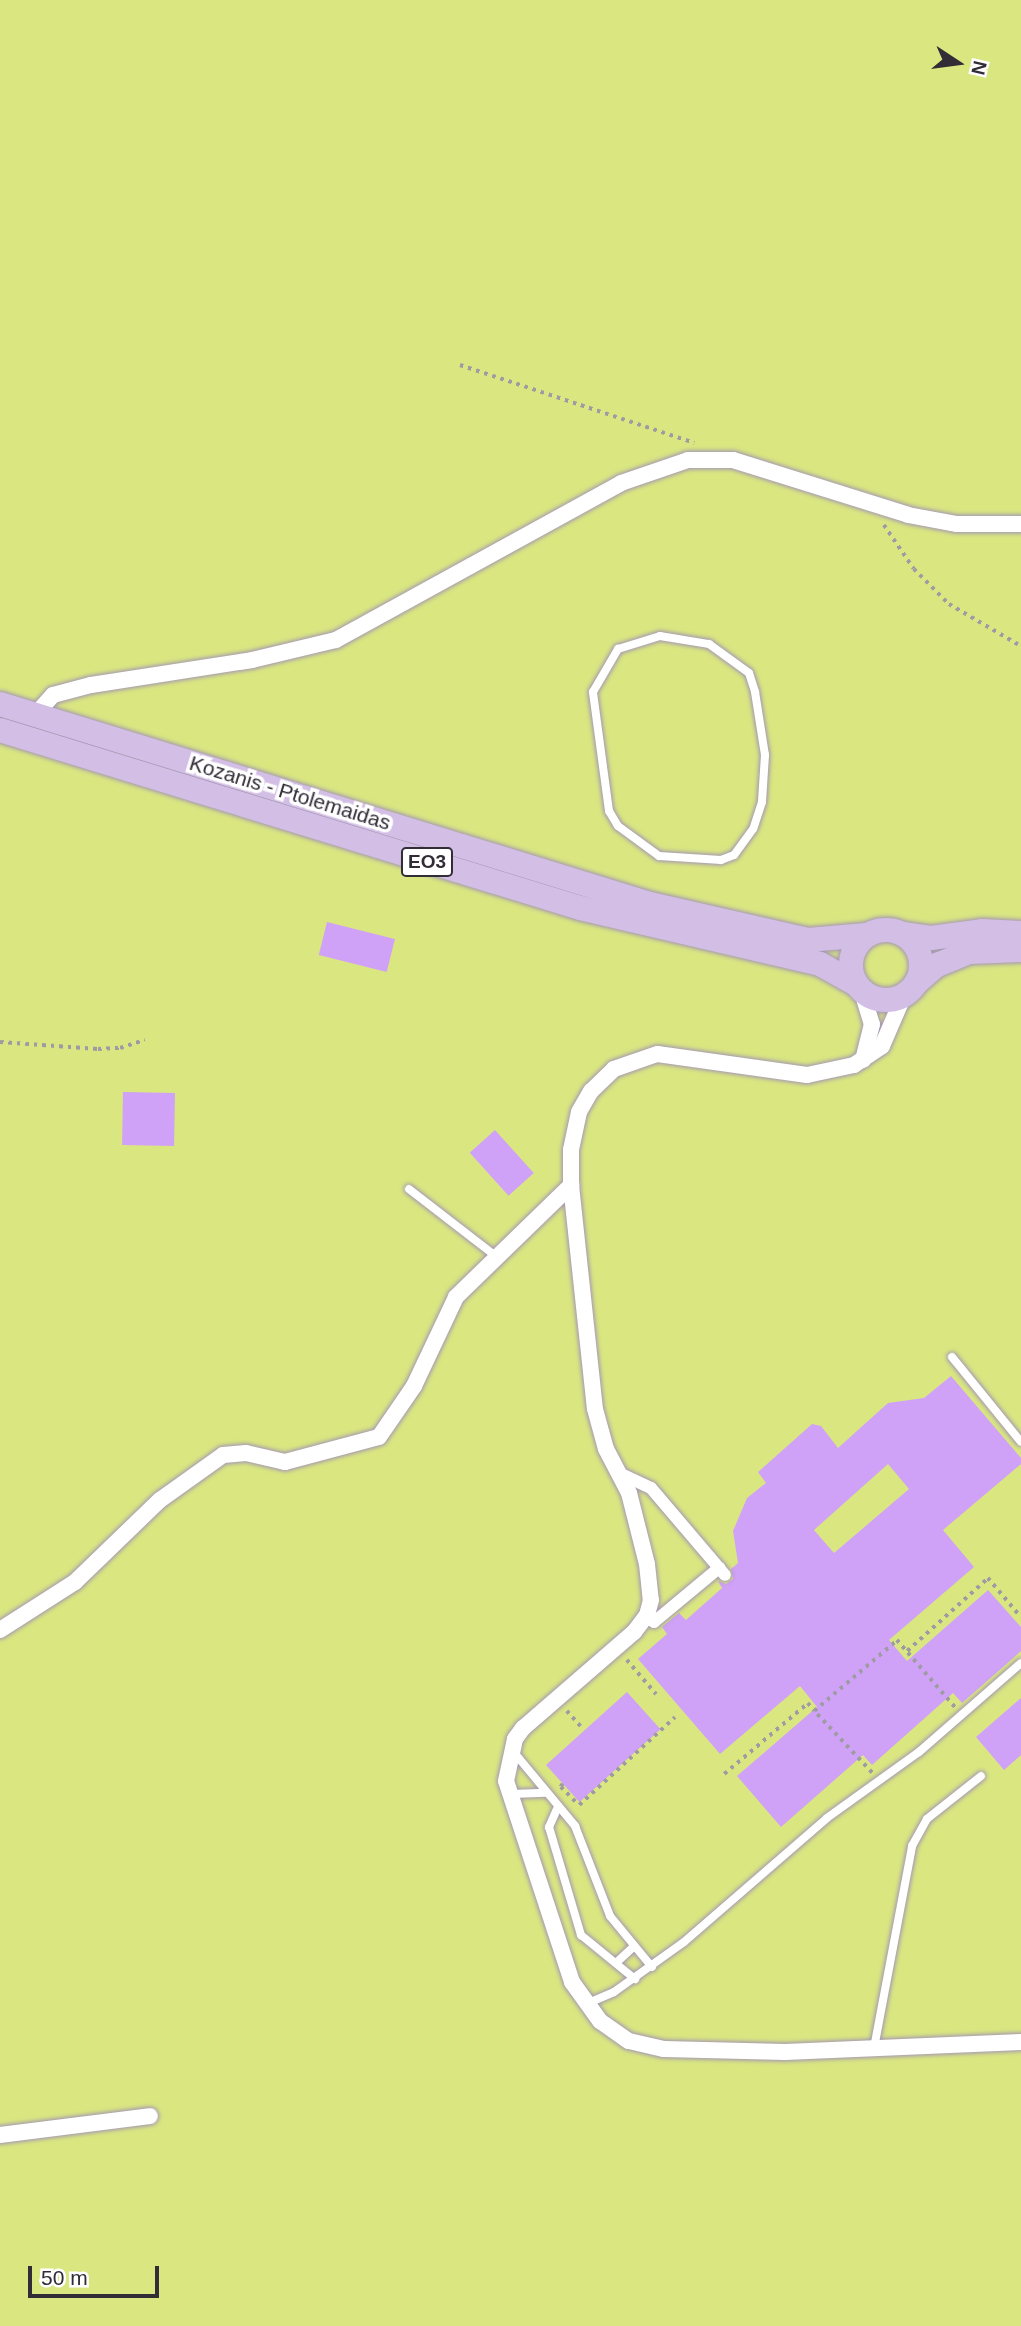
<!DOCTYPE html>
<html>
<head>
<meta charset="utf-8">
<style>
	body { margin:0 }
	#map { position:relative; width:1021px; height:2326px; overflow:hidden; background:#faf7fd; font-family:Helvetica,sans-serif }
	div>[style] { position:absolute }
	.green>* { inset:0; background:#dae781; transform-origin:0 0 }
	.building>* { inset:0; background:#cfa1f7; transform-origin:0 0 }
	.path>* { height:3.5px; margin-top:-1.75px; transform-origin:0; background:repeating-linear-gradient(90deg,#9f9ba2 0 3.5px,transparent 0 8.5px) }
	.roads { filter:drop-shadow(0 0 2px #a598b1) drop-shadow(0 0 2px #a598b1) }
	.service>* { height:8px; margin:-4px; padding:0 4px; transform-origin:4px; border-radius:4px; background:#fff }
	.pedestrian>* { height:12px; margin:-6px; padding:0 6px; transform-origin:6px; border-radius:6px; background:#fff }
	.minor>* { height:16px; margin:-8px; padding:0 8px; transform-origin:8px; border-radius:8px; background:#fff }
	.primary>* { height:24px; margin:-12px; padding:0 12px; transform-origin:12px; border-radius:12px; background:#d3bee5 }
	.primary>.ring { margin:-12px; padding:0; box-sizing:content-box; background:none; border:24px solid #d3bee5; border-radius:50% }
	span { translate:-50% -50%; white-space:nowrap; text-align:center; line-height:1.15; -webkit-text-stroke:7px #fff; paint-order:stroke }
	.shield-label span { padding:2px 5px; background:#fff; border:2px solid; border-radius:5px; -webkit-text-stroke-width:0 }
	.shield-label { font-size:19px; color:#312c36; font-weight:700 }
	.street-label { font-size:21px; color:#312c36 }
	.north { position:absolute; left:923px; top:28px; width:70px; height:70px; -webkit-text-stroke:5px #fff; paint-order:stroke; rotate:103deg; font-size:19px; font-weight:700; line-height:28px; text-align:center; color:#312c36 }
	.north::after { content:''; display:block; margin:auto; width:24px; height:32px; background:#312c36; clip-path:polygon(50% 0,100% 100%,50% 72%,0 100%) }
	.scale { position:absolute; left:28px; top:2266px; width:131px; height:32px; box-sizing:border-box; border:4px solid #312c36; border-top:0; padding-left:9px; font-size:21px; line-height:24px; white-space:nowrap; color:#312c36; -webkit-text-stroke:5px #fff; paint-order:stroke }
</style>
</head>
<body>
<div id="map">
	<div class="green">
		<i style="left:0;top:0;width:1021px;height:2326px"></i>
	</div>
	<div class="building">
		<i style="left:327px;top:922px;width:70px;height:34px;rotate:14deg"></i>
		<i style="left:123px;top:1092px;width:52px;height:53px;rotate:1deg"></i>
		<i style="left:495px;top:1130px;width:58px;height:34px;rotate:48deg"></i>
		<i style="clip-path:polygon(evenodd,951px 1376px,1021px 1458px,1021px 1464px,943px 1530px,974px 1567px,889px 1640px,907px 1661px,988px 1590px,1021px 1627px,1021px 1651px,962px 1703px,953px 1693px,872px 1765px,863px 1755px,781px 1827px,737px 1776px,817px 1707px,800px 1686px,720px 1754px,638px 1659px,667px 1634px,662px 1627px,679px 1613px,686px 1620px,722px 1588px,718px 1581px,726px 1584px,733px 1579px,731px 1569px,738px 1563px,733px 1531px,747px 1498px,766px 1483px,758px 1472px,812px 1424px,821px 1426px,838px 1448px,888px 1403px,924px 1398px,951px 1376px,888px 1464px,909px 1489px,834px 1553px,814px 1530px,888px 1464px)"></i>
		<i style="left:627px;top:1692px;width:50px;height:109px;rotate:48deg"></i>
		<i style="clip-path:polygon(1021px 1698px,1021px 1755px,1004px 1770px,976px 1737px)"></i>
	</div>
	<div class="path">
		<i style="left:460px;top:365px;width:247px;rotate:18.4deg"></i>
		<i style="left:884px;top:525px;width:53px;rotate:55.7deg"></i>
		<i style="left:914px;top:569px;width:49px;rotate:45deg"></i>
		<i style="left:949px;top:604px;width:83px;rotate:30.3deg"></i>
		<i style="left:0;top:1042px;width:98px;rotate:4.1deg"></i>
		<i style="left:98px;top:1049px;width:22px;rotate:-3deg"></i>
		<i style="left:120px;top:1048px;width:26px;rotate:-18deg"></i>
		<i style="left:907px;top:1651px;width:109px;rotate:-42deg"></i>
		<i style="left:988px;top:1578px;width:51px;rotate:49.8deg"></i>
		<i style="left:627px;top:1660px;width:45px;rotate:49.5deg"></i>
		<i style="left:567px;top:1711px;width:25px;rotate:48deg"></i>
		<i style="left:872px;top:1773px;width:85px;rotate:-133.1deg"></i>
		<i style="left:814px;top:1711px;width:109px;rotate:-40.5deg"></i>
		<i style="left:897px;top:1640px;width:89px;rotate:49.1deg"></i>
		<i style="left:724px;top:1774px;width:110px;rotate:-40.2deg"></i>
		<i style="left:808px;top:1703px;width:10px;rotate:53deg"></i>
		<i style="left:563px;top:1784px;width:4px;rotate:124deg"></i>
		<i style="left:561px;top:1787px;width:25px;rotate:45deg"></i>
		<i style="left:579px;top:1805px;width:130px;rotate:-42.5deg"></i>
	</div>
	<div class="roads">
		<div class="service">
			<i style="left:660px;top:636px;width:50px;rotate:9.3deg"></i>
			<i style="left:709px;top:644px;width:49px;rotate:35.9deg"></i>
			<i style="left:749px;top:673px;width:20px;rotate:72deg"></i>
			<i style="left:755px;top:692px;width:64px;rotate:81deg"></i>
			<i style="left:765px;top:755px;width:47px;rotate:93.7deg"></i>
			<i style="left:762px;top:802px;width:28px;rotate:108deg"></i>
			<i style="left:753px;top:829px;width:32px;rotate:126deg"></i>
			<i style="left:734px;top:855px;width:14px;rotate:159deg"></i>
			<i style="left:721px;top:860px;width:62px;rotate:-176.3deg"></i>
			<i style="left:659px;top:856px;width:51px;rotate:-143.8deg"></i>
			<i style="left:618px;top:826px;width:17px;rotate:-121deg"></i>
			<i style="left:609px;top:811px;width:120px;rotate:-97.7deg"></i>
			<i style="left:593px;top:692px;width:50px;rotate:-59.8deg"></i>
			<i style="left:618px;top:649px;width:44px;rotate:-17.2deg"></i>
			<i style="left:409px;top:1189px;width:111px;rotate:37.7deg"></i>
			<i style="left:952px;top:1357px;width:109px;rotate:50.9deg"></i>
			<i style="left:512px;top:1750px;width:99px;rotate:50.3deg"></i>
			<i style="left:575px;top:1826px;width:97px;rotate:68.7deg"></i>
			<i style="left:610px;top:1916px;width:66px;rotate:50.5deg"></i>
			<i style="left:511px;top:1794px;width:35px;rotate:-2deg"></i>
			<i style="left:557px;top:1809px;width:20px;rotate:114deg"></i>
			<i style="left:549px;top:1827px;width:113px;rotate:73.5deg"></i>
			<i style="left:581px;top:1935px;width:70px;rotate:39.2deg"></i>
			<i style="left:616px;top:1963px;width:25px;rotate:-43deg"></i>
			<i style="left:586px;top:2004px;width:30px;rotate:-23deg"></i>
			<i style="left:614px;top:1992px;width:86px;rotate:-35.5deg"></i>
			<i style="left:684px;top:1942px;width:189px;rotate:-40.9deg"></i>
			<i style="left:827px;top:1818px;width:113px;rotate:-35.7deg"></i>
			<i style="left:919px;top:1752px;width:135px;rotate:-41.1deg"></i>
			<i style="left:874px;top:2048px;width:206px;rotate:-79.3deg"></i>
			<i style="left:912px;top:1846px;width:31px;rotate:-61deg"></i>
			<i style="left:927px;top:1819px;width:69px;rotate:-38.5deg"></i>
		</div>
		<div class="pedestrian">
			<i style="left:621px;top:1474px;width:33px;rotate:25deg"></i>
			<i style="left:651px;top:1488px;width:114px;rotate:49.6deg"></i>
			<i style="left:647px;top:1615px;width:10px;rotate:45deg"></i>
			<i style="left:654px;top:1622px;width:85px;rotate:-39.7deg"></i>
		</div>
		<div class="minor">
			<i style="left:35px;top:715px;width:27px;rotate:-48deg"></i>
			<i style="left:53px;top:695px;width:39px;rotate:-15deg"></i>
			<i style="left:91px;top:685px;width:163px;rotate:-8.8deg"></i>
			<i style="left:252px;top:660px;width:86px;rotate:-13.4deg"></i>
			<i style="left:336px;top:640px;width:325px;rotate:-28.8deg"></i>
			<i style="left:621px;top:483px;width:71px;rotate:-18.9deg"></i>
			<i style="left:688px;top:460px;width:45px"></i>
			<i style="left:733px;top:460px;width:183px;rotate:17.4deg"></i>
			<i style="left:908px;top:515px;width:50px;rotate:10.4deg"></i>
			<i style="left:957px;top:524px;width:64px"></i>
			<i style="left:862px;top:992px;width:34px;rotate:73deg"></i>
			<i style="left:872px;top:1024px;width:37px;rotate:104deg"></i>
			<i style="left:904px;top:995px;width:56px;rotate:113.3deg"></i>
			<i style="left:882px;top:1046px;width:34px;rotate:146deg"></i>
			<i style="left:854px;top:1065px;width:48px;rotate:168deg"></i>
			<i style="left:807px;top:1075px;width:151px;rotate:-172deg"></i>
			<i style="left:657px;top:1054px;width:46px;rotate:160.8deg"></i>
			<i style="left:614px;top:1069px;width:32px;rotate:136deg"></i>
			<i style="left:591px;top:1091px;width:24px;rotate:120deg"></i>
			<i style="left:579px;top:1112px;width:39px;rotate:102deg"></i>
			<i style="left:571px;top:1150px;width:35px;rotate:90deg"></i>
			<i style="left:571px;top:1185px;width:225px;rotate:83.9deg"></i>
			<i style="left:595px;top:1409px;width:41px;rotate:74.6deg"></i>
			<i style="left:606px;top:1449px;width:50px;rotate:62.4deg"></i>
			<i style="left:629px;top:1493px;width:73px;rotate:75.8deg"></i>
			<i style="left:647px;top:1564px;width:36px;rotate:84deg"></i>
			<i style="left:651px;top:1600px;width:16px;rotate:105deg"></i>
			<i style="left:647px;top:1615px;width:21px;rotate:127deg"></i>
			<i style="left:634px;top:1632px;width:147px;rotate:139.1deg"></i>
			<i style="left:523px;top:1728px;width:14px;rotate:126deg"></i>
			<i style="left:515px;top:1739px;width:43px;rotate:102.1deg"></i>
			<i style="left:506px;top:1781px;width:212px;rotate:71.8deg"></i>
			<i style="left:572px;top:1982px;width:48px;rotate:54.3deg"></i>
			<i style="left:600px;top:2021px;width:35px;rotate:35deg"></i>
			<i style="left:629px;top:2041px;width:36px;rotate:13deg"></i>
			<i style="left:664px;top:2049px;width:121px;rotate:1.4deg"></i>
			<i style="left:785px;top:2052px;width:236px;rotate:-2.4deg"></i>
			<i style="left:0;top:1630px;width:89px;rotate:-32.6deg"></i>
			<i style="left:75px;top:1582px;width:118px;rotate:-44deg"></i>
			<i style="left:160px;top:1500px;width:77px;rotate:-35.5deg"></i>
			<i style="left:223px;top:1455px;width:23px;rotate:-5deg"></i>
			<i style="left:246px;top:1453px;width:40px;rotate:13deg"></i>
			<i style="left:285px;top:1462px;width:97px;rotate:-14.9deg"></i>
			<i style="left:379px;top:1437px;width:62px;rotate:-55.5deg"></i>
			<i style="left:414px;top:1386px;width:98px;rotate:-64.7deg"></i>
			<i style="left:456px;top:1297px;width:161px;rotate:-44.2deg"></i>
			<i style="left:0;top:2135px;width:151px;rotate:-7.2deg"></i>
		</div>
		<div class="primary">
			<i style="left:0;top:704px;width:680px;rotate:17.1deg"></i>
			<i style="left:650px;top:904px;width:162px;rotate:12.8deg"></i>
			<i style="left:808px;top:940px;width:58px;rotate:-4.9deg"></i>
			<i style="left:0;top:730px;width:607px;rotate:17.06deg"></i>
			<i style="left:580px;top:908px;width:246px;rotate:13.1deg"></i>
			<i style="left:820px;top:964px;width:41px;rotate:29.1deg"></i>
			<i class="ring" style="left:851px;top:930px;width:46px;height:46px"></i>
			<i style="left:903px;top:934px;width:28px;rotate:8deg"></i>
			<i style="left:931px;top:938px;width:51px;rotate:-7.8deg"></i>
			<i style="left:982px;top:931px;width:39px;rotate:3deg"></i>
			<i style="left:916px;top:983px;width:28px;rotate:-41deg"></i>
			<i style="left:937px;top:965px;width:35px;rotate:-22deg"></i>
			<i style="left:969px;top:952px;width:52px;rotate:-2.2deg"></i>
		</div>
	</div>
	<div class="shield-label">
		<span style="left:427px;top:862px">ΕΟ3</span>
	</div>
	<div class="street-label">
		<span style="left:290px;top:793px;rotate:17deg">Kozanis - Ptolemaidas</span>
	</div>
	<div class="north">N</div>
	<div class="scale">50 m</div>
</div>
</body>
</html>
